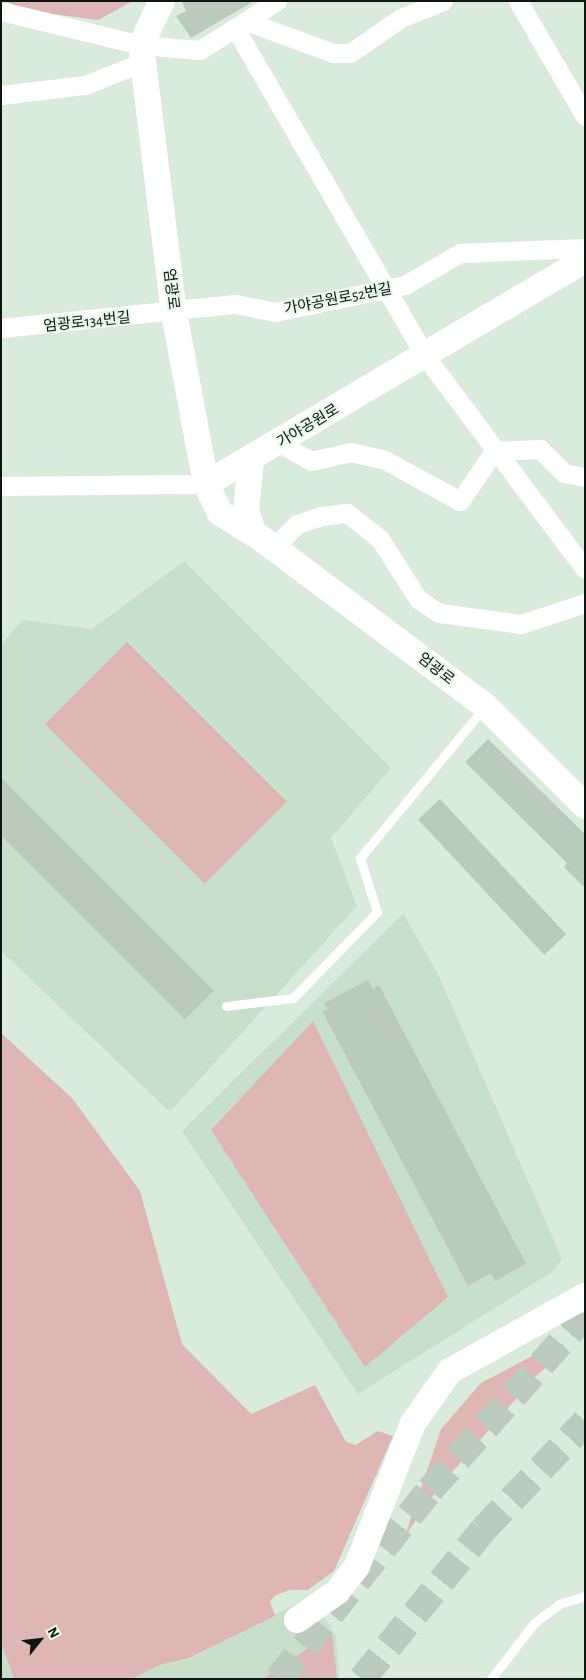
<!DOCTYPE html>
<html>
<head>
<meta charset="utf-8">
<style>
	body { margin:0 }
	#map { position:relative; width:586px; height:1680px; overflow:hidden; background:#d9ebdb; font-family:"Alegreya Sans","Noto Sans KR",sans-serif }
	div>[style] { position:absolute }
	.built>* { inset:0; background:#c8e0cb }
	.green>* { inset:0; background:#deb7b5; transform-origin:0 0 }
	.building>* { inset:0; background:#bacbbc; transform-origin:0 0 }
	.highway-tunnel>* { height:28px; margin-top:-14px; transform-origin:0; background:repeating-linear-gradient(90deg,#bbcbbd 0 28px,transparent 0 42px) }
	.lane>* { height:9px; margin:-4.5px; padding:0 4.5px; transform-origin:4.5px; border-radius:4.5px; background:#fff }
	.street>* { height:19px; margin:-9.5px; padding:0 9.5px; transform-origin:9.5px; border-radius:9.5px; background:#fff }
	.secondary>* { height:26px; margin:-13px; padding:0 13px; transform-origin:13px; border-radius:13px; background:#fff }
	span { translate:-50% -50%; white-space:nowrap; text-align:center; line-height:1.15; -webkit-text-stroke:4px #e6f8e8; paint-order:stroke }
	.street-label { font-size:15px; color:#0f1510 }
	.frame { position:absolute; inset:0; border:2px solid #0f1510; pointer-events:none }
	.north { position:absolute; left:15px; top:1615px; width:50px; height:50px; -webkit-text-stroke:4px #e6f8e8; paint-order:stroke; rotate:61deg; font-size:14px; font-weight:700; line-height:20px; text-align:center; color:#0f1510 }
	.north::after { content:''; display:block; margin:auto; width:18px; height:22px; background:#0f1510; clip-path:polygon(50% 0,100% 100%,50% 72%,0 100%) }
</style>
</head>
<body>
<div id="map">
	<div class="built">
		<i style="clip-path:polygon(184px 561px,391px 768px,331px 838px,357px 906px,170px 1112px,1px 951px,1px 645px,22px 620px,92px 629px)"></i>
		<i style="clip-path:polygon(403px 914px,438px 974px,562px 1259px,552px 1272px,358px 1394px,182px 1131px)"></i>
		<i style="clip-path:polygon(311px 1596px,336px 1636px,339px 1679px,132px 1679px,159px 1665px,187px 1660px)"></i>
		<i style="clip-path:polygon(1px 1643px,14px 1679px,1px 1679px)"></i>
	</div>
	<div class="green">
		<i style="clip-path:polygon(5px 1px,133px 1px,98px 20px,22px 10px)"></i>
		<i style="left:127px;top:642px;width:226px;height:116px;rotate:45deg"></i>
		<i style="clip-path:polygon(313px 1021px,448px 1297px,365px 1367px,211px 1130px)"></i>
		<i style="clip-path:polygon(1px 1033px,72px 1098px,140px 1191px,182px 1344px,251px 1414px,315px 1385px,346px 1442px,356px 1445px,378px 1431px,393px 1436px,334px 1571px,308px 1590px,290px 1590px,276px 1595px,270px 1601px,275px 1616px,187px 1659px,159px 1665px,132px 1679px,14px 1679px,1px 1643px)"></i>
		<i style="clip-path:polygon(555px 1344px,563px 1344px,566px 1351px,536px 1376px,439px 1487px,405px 1536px,441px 1429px,481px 1383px)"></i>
		<i style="clip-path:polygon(332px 1632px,337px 1679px,263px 1679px)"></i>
	</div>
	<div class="building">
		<i style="clip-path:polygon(182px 1px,254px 1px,191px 38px,176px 16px,186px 11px)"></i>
		<i style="clip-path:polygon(488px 739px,585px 834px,585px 888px,564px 867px,567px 863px,465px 762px)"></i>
		<i style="left:1px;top:778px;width:301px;height:41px;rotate:45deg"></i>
		<i style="left:440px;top:799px;width:185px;height:30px;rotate:47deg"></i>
		<i style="clip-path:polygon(368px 980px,373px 989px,379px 985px,526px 1264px,495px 1281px,491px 1273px,468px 1286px,322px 1011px,328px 1010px,324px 1003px)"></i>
	</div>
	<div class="highway-tunnel">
		<i style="left:278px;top:1679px;width:243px;rotate:-51.2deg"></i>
		<i style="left:430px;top:1490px;width:234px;rotate:-48.5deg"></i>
		<i style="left:362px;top:1679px;width:192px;rotate:-50.9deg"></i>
		<i style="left:483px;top:1530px;width:149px;rotate:-46.6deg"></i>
	</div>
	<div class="lane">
		<i style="left:226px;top:1006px;width:67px;rotate:-6.8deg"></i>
		<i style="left:293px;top:998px;width:120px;rotate:-45.7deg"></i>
		<i style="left:377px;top:912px;width:57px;rotate:-107.5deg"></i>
		<i style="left:360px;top:858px;width:193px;rotate:-50.5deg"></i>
		<i style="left:491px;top:1679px;width:71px;rotate:-52.5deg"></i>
		<i style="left:534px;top:1623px;width:31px;rotate:-37deg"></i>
		<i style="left:559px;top:1604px;width:27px;rotate:-17deg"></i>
	</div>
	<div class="street">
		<i style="left:518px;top:1px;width:133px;rotate:59.8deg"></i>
		<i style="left:1px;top:11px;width:144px;rotate:13.7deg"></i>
		<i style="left:141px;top:45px;width:59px;rotate:4.8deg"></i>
		<i style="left:200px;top:50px;width:91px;rotate:-32.5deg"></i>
		<i style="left:246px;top:21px;width:93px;rotate:20.2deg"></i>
		<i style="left:333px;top:53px;width:17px"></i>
		<i style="left:350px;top:53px;width:62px;rotate:-34.5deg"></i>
		<i style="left:401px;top:18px;width:45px;rotate:-22deg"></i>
		<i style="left:235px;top:28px;width:379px;rotate:59.9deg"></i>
		<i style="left:425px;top:356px;width:266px;rotate:53.1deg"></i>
		<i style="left:1px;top:95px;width:85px;rotate:-6.8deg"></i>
		<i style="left:85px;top:85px;width:62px;rotate:-21.6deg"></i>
		<i style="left:1px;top:328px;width:235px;rotate:-5.9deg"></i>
		<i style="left:235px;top:304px;width:41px;rotate:11.3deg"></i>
		<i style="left:275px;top:312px;width:133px;rotate:-11.7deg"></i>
		<i style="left:405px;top:285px;width:64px;rotate:-30.2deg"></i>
		<i style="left:460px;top:253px;width:125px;rotate:-2.3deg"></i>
		<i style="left:279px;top:443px;width:37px;rotate:29deg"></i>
		<i style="left:311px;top:461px;width:41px;rotate:-12.7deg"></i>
		<i style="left:351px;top:452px;width:35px;rotate:13deg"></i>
		<i style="left:385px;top:460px;width:85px;rotate:28.7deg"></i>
		<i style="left:460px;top:501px;width:60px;rotate:-55.8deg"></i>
		<i style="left:494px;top:451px;width:46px;rotate:-2.5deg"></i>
		<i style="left:540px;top:449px;width:34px;rotate:45deg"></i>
		<i style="left:564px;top:473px;width:21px;rotate:11deg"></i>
		<i style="left:1px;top:486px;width:205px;rotate:-0.6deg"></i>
		<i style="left:274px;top:547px;width:33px;rotate:-45deg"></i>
		<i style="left:297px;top:524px;width:25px;rotate:-18deg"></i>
		<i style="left:321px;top:516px;width:26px;rotate:-7deg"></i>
		<i style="left:347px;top:513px;width:42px;rotate:38.2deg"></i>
		<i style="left:380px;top:539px;width:71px;rotate:57.7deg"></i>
		<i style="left:418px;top:599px;width:25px;rotate:34deg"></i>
		<i style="left:439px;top:613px;width:83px;rotate:7.6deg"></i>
		<i style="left:521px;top:624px;width:67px;rotate:-18.2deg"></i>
	</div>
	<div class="secondary">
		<i style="left:162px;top:1px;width:49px;rotate:115.5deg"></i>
		<i style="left:141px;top:45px;width:270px;rotate:83deg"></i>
		<i style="left:174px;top:313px;width:174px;rotate:79.4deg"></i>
		<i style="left:206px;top:484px;width:32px;rotate:64deg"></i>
		<i style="left:220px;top:513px;width:49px;rotate:31.8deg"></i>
		<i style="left:262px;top:539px;width:279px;rotate:36.8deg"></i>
		<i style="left:485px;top:706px;width:141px;rotate:45deg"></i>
		<i style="left:251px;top:460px;width:51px;rotate:95.6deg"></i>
		<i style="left:246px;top:511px;width:24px;rotate:71deg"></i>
		<i style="left:206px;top:484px;width:440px;rotate:-30.6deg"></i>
		<i style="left:297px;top:1620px;width:49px;rotate:-35deg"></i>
		<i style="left:337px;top:1592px;width:33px;rotate:-52deg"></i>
		<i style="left:357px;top:1566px;width:154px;rotate:-68.6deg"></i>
		<i style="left:413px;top:1423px;width:64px;rotate:-54.6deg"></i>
		<i style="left:450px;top:1371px;width:154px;rotate:-29.1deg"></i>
	</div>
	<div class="street-label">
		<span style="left:171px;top:289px;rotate:83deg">엄광로</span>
		<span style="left:338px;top:299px;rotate:-11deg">가야공원로52번길</span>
		<span style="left:87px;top:322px;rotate:-6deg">엄광로134번길</span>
		<span style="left:308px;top:426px;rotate:-31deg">가야공원로</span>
		<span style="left:436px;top:669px;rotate:38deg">엄광로</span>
	</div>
	<div class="frame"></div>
	<div class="north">N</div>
</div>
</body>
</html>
